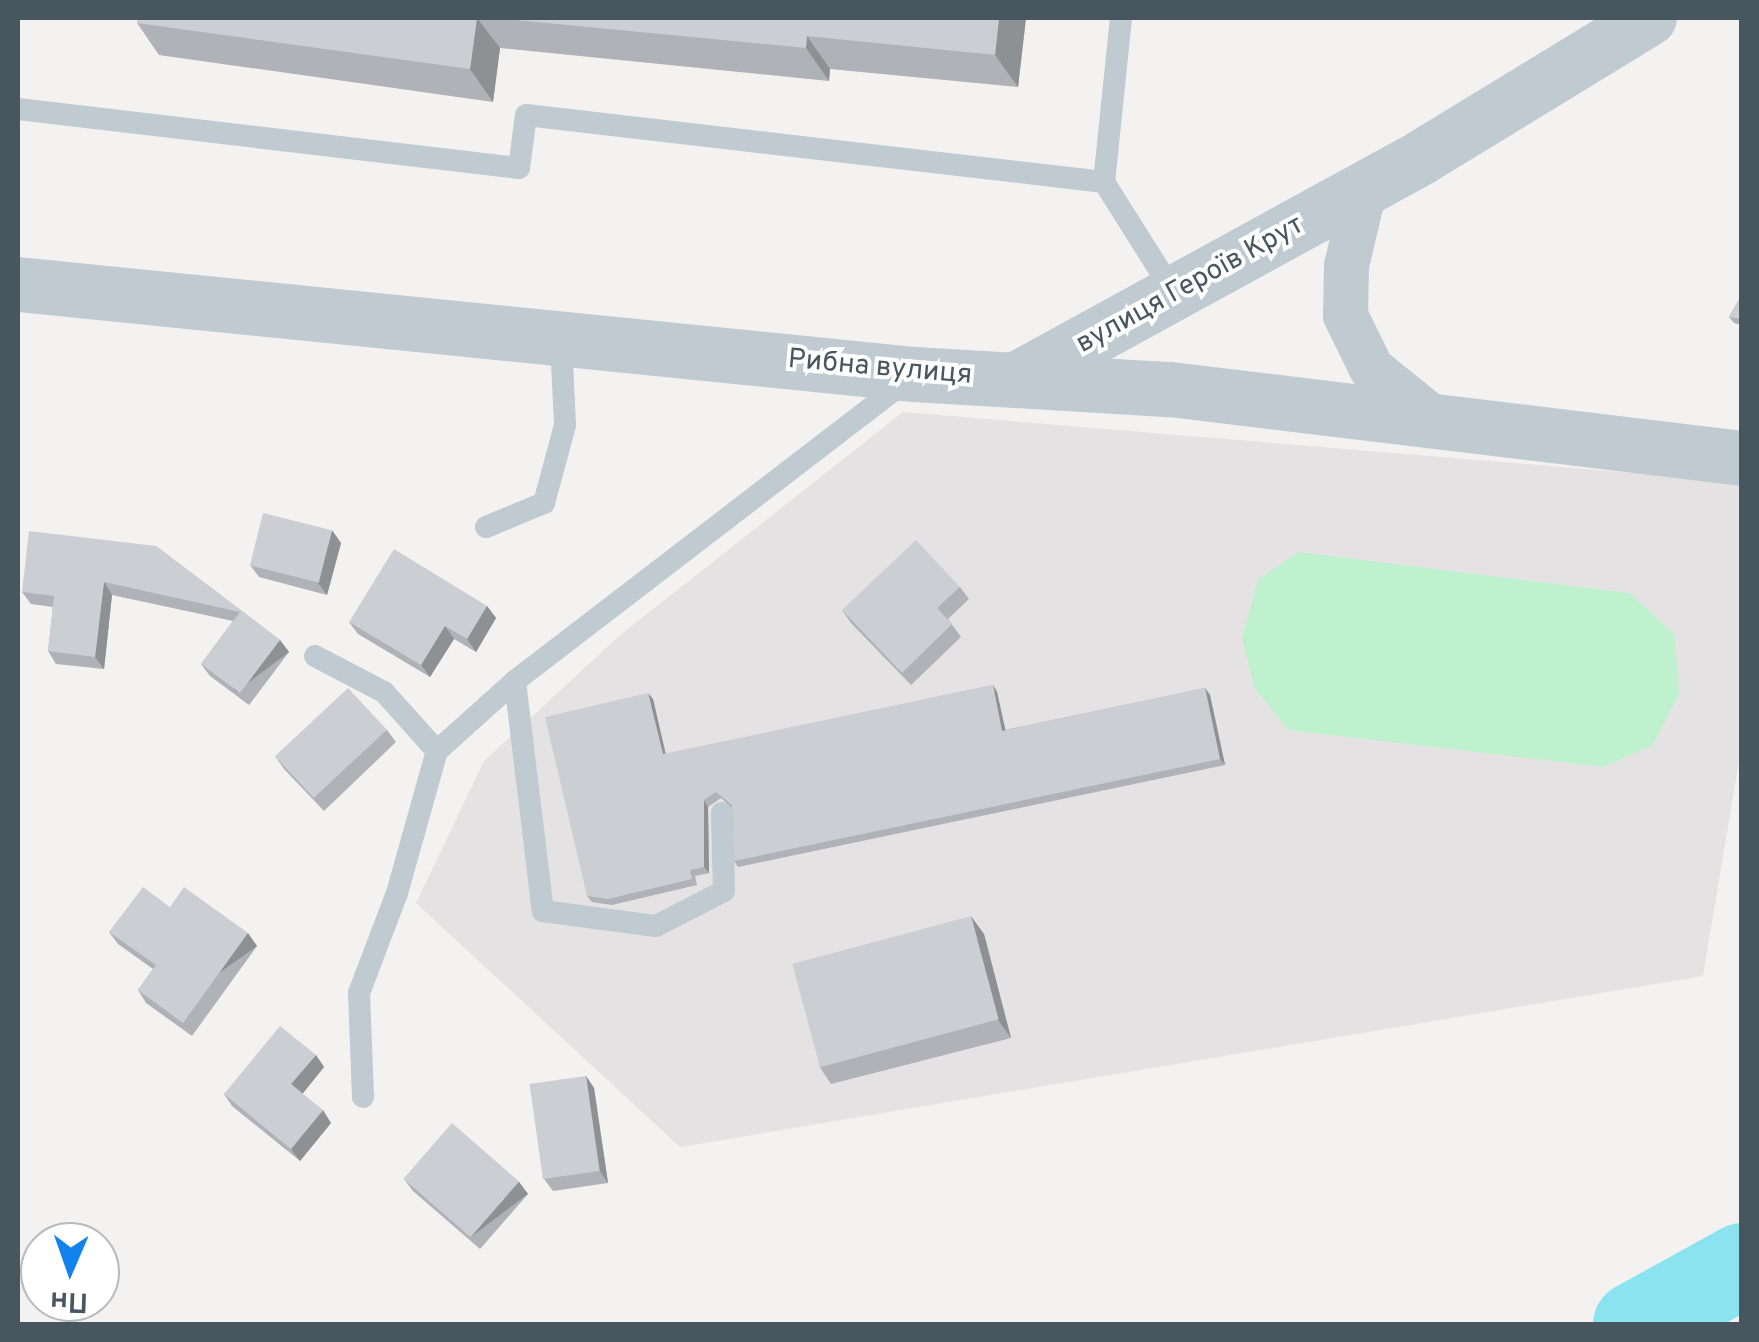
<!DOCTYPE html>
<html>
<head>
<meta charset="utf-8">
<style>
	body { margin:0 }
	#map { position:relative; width:1759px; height:1342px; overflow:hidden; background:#f4f1f1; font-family:Overpass,sans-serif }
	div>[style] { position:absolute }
	.education>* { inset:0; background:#e5e2e3 }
	.green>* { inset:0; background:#bff1cf }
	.river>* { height:85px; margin:-42.5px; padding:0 42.5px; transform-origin:42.5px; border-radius:42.5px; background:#8be3f0 }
	.service>* { height:22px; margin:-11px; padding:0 11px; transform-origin:11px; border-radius:11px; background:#bfcad1 }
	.minor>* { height:45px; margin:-22.5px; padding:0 22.5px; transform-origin:22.5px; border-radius:22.5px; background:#bfcad1 }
	.tertiary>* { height:55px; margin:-27.5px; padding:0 27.5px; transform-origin:27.5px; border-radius:27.5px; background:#bfcad1 }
	.wall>* { inset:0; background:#afb2b6 }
	.shaded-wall>* { inset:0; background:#8e9194; transform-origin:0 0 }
	.building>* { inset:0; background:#cbcfd4; transform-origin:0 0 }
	span { translate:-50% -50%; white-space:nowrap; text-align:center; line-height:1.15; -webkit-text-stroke:8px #fff; paint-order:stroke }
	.street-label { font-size:28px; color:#485660 }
	.frame { position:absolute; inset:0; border:20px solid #485660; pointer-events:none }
	.north { position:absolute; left:20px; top:1222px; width:100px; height:100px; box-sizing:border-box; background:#fff; border:2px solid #b6bbbf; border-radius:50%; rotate:182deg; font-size:28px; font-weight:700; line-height:40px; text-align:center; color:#485660 }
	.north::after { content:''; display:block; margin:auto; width:35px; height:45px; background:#1283ec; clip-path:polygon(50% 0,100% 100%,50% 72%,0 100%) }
</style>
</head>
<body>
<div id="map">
	<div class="education">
		<i style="clip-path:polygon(903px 412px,1741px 482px,1741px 749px,1703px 976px,680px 1147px,416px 903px,484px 761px,619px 636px)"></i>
	</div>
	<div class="green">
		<i style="clip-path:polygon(1298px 552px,1630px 593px,1675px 635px,1679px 694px,1653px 745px,1603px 767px,1288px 730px,1254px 687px,1242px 638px,1258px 580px)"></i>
	</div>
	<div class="river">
		<i style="left:1635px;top:1324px;width:122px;rotate:-28.9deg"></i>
	</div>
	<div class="service">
		<i style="left:1121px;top:18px;width:165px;rotate:95.9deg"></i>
		<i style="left:1104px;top:182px;width:131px;rotate:57.8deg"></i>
		<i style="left:18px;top:109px;width:504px;rotate:6.72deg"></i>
		<i style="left:519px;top:168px;width:53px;rotate:-82.5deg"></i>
		<i style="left:526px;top:115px;width:582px;rotate:6.61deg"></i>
		<i style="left:486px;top:527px;width:63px;rotate:-22.5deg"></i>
		<i style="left:544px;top:503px;width:81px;rotate:-74.9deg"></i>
		<i style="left:565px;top:425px;width:86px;rotate:-92.7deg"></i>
		<i style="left:315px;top:656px;width:78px;rotate:27.6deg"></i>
		<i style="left:384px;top:692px;width:79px;rotate:48.1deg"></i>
		<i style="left:515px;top:681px;width:491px;rotate:-37.5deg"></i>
		<i style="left:363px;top:1097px;width:104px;rotate:-92.2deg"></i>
		<i style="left:359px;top:993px;width:107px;rotate:-69.2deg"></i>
		<i style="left:397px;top:893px;width:148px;rotate:-74.3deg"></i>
		<i style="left:437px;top:751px;width:105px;rotate:-41.9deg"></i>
		<i style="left:515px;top:681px;width:232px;rotate:83.1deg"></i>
		<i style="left:543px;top:911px;width:114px;rotate:7.6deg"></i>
		<i style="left:656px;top:926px;width:76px;rotate:-27.2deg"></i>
		<i style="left:724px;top:891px;width:78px;rotate:-91.5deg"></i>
	</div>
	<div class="minor">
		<i style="left:1364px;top:189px;width:78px;rotate:103.3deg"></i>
		<i style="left:1346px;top:265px;width:50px;rotate:91.1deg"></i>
		<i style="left:1345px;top:315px;width:59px;rotate:63.9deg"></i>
		<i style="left:1371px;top:368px;width:80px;rotate:38.9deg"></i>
	</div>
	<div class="tertiary">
		<i style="left:18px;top:284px;width:901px;rotate:5.74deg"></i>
		<i style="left:914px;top:374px;width:256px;rotate:3.4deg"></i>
		<i style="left:1170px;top:389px;width:576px;rotate:6.88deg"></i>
		<i style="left:1016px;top:379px;width:462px;rotate:-28.7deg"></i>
		<i style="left:1421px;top:157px;width:267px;rotate:-31.4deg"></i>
	</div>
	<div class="wall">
		<i style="clip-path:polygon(137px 18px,1026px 18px,1018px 87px,830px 69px,829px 81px,500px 48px,493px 102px,159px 55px,137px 23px)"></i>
		<i style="clip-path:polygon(1742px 294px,1742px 325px,1734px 323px,1729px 317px)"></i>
		<i style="clip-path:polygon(341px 543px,327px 595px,259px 577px,250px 565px)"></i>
		<i style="clip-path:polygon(156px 546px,280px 640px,289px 652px,249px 705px,210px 676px,201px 664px,233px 621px,112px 595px,104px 669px,56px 664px,48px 651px,53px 607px,31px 604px,22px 592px)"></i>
		<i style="clip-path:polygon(960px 587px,969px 599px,948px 619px,961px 637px,911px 685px,851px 623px,842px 610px)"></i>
		<i style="clip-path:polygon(487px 606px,496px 618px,476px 652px,454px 639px,430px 677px,358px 634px,349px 622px)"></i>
		<i style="clip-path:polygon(993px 685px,997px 692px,1005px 730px,1205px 688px,1210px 695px,1225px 765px,738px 867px,734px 861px,732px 808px,721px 798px,708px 807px,709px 873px,695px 876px,697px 885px,612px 905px,592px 902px,587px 896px,653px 699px,666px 754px)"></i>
		<i style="clip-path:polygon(387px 730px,396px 742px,324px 811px,284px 769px,275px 756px)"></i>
		<i style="clip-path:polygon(170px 907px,257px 946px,192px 1036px,146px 1003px,138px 990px,153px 969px,118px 944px,109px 932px)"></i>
		<i style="clip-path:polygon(984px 934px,1011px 1038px,831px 1084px,819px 1066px)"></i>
		<i style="clip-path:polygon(316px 1055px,324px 1067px,302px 1094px,331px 1123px,300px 1161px,232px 1106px,224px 1094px)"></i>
		<i style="clip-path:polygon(586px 1076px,594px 1088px,608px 1183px,553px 1191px,544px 1179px)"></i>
		<i style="clip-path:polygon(404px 1179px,519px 1182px,528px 1194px,480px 1249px,413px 1191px)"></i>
	</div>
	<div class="shaded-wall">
		<i style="clip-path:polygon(477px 18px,500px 48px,493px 102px,470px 69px)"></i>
		<i style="clip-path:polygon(999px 18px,1026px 18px,1018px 87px,995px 55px)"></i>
		<i style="clip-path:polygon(807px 36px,830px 69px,829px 81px,806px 48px)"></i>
		<i style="clip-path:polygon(332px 530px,341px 543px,327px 595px,318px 583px)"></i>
		<i style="clip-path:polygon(104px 582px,112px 595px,104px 669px,95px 657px)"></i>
		<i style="clip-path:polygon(487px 606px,496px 618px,476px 652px,467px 639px)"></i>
		<i style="clip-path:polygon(445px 626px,454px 639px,430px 677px,421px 665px)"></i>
		<i style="left:280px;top:640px;width:15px;height:66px;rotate:53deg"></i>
		<i style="clip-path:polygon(993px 685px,997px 692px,1007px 737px,1002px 731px)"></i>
		<i style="clip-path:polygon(1205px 688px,1210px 695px,1225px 765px,1220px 759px)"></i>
		<i style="clip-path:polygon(648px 693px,653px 699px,667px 761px,663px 754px)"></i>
		<i style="clip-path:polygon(704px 800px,708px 807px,709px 873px,704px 867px)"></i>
		<i style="clip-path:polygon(971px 916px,984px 934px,1011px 1038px,998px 1020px)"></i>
		<i style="left:248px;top:933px;width:16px;height:111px;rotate:55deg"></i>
		<i style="clip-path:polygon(316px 1055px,324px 1067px,300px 1097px,291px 1084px)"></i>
		<i style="clip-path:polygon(586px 1076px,594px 1088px,608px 1183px,600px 1171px)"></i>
		<i style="clip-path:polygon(323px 1110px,331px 1123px,300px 1161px,291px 1149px)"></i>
		<i style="left:519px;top:1182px;width:15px;height:72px;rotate:53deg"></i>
	</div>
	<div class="building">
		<i style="clip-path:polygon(137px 18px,477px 18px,470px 69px,137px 23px)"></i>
		<i style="clip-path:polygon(494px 18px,999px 18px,995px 55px,807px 36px,806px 48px)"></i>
		<i style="clip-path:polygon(1742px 294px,1742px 319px,1729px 317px)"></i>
		<i style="left:263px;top:513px;width:71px;height:54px;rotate:14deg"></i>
		<i style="clip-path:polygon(29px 531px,156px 546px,280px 640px,240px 693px,201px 664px,240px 612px,104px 582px,95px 657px,48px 651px,54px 596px,22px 592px)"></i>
		<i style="clip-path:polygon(916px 540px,960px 587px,937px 608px,952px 624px,902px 673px,842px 610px)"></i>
		<i style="clip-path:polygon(394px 549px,487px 606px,467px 639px,445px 626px,421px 665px,349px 622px)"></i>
		<i style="clip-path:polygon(993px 685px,1002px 731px,1205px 688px,1220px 759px,734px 861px,732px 805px,716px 792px,704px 800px,704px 867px,690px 870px,692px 879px,608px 899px,587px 896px,545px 717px,648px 693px,663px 754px)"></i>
		<i style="left:348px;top:688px;width:57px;height:100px;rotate:47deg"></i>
		<i style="clip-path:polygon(143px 887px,170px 907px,184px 887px,248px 933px,183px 1023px,138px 990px,156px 965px,109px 932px)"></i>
		<i style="left:971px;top:916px;width:107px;height:185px;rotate:75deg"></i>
		<i style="clip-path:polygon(280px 1026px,316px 1055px,291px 1084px,323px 1110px,291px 1149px,224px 1094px)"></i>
		<i style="left:586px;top:1076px;width:96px;height:57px;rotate:82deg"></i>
		<i style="left:452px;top:1123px;width:89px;height:74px;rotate:41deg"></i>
	</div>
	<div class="street-label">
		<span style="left:1190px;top:285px;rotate:-29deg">вулиця Героїв Крут</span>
		<span style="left:880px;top:368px;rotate:5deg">Рибна вулиця</span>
	</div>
	<div class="frame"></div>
	<div class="north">Пн</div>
</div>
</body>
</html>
